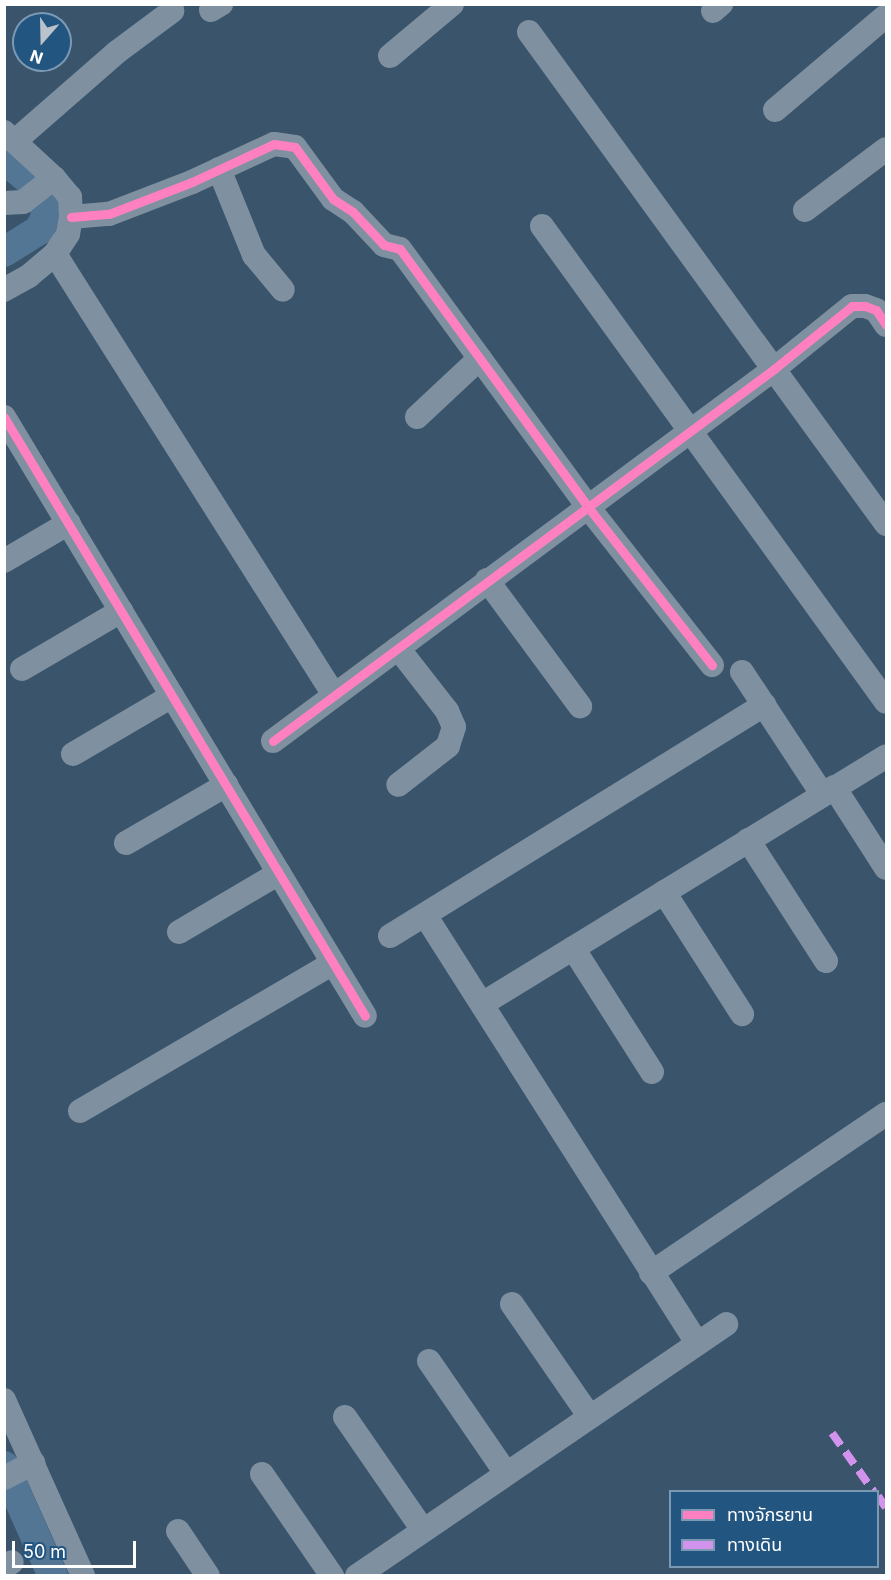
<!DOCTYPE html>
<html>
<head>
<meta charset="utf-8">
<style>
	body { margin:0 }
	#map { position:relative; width:891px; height:1580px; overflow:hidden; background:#39546b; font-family:Inter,"Noto Sans Thai",sans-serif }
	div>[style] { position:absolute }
	.river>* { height:30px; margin:-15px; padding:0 15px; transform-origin:15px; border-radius:15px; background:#537695 }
	.minor>* { height:24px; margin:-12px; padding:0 12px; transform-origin:12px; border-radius:12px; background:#7f91a1 }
	.quiet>* { height:8px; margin-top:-4px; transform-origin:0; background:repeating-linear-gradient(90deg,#d193ec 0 15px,transparent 0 23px) }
	.cycleway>* { height:9px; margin:-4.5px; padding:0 4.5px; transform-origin:4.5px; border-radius:4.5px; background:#ff80c0 }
	span { translate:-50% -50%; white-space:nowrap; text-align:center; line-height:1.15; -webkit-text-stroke:4.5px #235581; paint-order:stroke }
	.frame { position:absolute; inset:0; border:6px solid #fff; pointer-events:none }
	.legend { position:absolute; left:669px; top:1490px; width:210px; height:78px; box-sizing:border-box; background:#235581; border:2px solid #7b99b3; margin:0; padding:8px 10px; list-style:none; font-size:18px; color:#fff }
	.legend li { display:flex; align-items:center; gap:12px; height:30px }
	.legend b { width:30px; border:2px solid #7b99b3 }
	.north { position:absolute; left:12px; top:12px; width:60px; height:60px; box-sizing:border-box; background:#235581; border:2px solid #7b99b3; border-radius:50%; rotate:200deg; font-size:16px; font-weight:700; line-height:24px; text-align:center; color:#fff }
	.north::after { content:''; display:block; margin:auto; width:21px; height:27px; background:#bac3cb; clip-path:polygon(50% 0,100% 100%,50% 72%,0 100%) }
	.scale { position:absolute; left:12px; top:1541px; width:124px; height:27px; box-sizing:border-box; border:3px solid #fff; border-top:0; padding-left:8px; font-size:18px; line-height:21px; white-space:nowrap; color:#fff; -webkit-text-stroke:4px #235581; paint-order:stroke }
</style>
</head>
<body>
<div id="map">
	<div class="river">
		<i style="left:4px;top:159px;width:34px;rotate:40deg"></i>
		<i style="left:30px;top:181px;width:27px;rotate:51deg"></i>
		<i style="left:47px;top:202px;width:17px;rotate:97deg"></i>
		<i style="left:45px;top:219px;width:13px;rotate:119deg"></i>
		<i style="left:39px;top:230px;width:41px;rotate:147.8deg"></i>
		<i style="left:4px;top:1466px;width:120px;rotate:66deg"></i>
	</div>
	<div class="minor">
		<i style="left:211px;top:10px;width:12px;rotate:-31deg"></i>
		<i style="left:713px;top:11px;width:11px;rotate:-41deg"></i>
		<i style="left:529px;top:32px;width:608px;rotate:54.03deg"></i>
		<i style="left:390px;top:56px;width:81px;rotate:-40deg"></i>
		<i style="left:775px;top:110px;width:145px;rotate:-40.3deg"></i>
		<i style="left:4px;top:132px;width:68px;rotate:42.6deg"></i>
		<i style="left:54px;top:178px;width:25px;rotate:50deg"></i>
		<i style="left:70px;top:197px;width:20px;rotate:87deg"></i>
		<i style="left:71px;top:217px;width:17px;rotate:100deg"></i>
		<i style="left:68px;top:234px;width:24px;rotate:123deg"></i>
		<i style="left:55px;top:254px;width:34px;rotate:140deg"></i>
		<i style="left:29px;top:276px;width:29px;rotate:151deg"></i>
		<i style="left:15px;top:141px;width:135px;rotate:-41.1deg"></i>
		<i style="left:117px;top:52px;width:69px;rotate:-36.7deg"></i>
		<i style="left:219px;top:169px;width:93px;rotate:67.9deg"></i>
		<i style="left:254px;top:255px;width:45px;rotate:50.4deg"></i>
		<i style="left:4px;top:203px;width:19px;rotate:-3deg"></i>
		<i style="left:23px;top:202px;width:39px;rotate:-38deg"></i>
		<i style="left:805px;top:210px;width:101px;rotate:-37deg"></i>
		<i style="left:71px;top:217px;width:38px;rotate:-5deg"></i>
		<i style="left:109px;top:214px;width:89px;rotate:-21.1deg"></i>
		<i style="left:192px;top:182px;width:90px;rotate:-24.9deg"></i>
		<i style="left:274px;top:144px;width:21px;rotate:8deg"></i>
		<i style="left:295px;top:147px;width:64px;rotate:53.8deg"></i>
		<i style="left:333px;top:199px;width:24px;rotate:33deg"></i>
		<i style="left:353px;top:212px;width:45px;rotate:46.8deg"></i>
		<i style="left:384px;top:245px;width:16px;rotate:14deg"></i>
		<i style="left:400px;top:249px;width:319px;rotate:53.9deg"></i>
		<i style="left:588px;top:507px;width:201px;rotate:51.9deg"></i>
		<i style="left:542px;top:226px;width:587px;rotate:54.14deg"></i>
		<i style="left:55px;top:254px;width:522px;rotate:57.68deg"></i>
		<i style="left:4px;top:417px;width:699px;rotate:58.92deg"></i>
		<i style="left:417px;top:417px;width:86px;rotate:-43.1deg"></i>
		<i style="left:4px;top:561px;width:75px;rotate:-30.3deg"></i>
		<i style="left:487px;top:580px;width:157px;rotate:53.6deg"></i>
		<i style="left:398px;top:648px;width:80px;rotate:52.1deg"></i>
		<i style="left:447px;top:711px;width:17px;rotate:66deg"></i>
		<i style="left:454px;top:727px;width:20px;rotate:108deg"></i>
		<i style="left:448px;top:746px;width:63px;rotate:142deg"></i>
		<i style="left:22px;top:669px;width:115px;rotate:-30.4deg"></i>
		<i style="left:742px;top:672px;width:146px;rotate:56.7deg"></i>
		<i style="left:273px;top:741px;width:624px;rotate:-36.59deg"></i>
		<i style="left:774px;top:369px;width:100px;rotate:-38.9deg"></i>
		<i style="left:852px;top:306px;width:13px"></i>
		<i style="left:865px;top:306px;width:12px;rotate:20deg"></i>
		<i style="left:876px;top:310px;width:18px;rotate:56deg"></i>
		<i style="left:73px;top:754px;width:115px;rotate:-30.4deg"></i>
		<i style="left:834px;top:787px;width:96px;rotate:57.3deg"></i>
		<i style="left:748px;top:840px;width:144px;rotate:57.2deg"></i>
		<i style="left:126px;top:843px;width:116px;rotate:-30.1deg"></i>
		<i style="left:664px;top:892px;width:145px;rotate:57.4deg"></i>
		<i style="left:425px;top:915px;width:507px;rotate:57.56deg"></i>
		<i style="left:179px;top:932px;width:116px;rotate:-30.5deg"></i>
		<i style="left:390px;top:936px;width:440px;rotate:-31.7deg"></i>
		<i style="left:573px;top:948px;width:147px;rotate:57.5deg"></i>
		<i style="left:482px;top:1004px;width:474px;rotate:-31.5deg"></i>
		<i style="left:80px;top:1111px;width:293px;rotate:-30.3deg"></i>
		<i style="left:651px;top:1273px;width:284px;rotate:-34.1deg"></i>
		<i style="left:512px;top:1304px;width:137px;rotate:55.4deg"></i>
		<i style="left:429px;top:1361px;width:136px;rotate:55.5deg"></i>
		<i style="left:4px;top:1400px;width:193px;rotate:65.8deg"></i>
		<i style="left:345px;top:1417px;width:137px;rotate:55.4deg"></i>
		<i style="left:262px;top:1474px;width:124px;rotate:55.5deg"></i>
		<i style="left:4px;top:1478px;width:33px;rotate:-27deg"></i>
		<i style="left:178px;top:1531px;width:54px;rotate:56.3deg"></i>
		<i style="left:4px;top:1567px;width:9px;rotate:-32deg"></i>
		<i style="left:357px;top:1576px;width:447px;rotate:-34.3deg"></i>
	</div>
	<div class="quiet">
		<i style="left:832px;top:1433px;width:72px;rotate:54.6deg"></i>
		<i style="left:878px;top:1496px;width:14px;rotate:56deg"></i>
	</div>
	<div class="cycleway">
		<i style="left:71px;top:217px;width:38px;rotate:-5deg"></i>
		<i style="left:109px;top:214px;width:89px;rotate:-21.1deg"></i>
		<i style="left:192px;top:182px;width:90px;rotate:-24.9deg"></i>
		<i style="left:274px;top:144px;width:21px;rotate:8deg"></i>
		<i style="left:295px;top:147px;width:64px;rotate:53.8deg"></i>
		<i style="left:333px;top:199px;width:24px;rotate:33deg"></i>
		<i style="left:353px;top:212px;width:45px;rotate:46.8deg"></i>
		<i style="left:384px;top:245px;width:16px;rotate:14deg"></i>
		<i style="left:400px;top:249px;width:319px;rotate:53.9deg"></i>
		<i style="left:588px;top:507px;width:201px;rotate:51.9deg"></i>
		<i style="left:4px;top:417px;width:699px;rotate:58.92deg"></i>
		<i style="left:273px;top:741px;width:624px;rotate:-36.59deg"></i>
		<i style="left:774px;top:369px;width:100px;rotate:-38.9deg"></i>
		<i style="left:852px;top:306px;width:13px"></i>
		<i style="left:865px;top:306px;width:12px;rotate:20deg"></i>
		<i style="left:876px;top:310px;width:18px;rotate:56deg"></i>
	</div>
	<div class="frame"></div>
	<ul class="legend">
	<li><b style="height:8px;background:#ff80c0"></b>ทางจักรยาน</li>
	<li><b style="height:8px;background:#d193ec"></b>ทางเดิน</li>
	</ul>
	<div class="north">N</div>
	<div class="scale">50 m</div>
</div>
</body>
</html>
